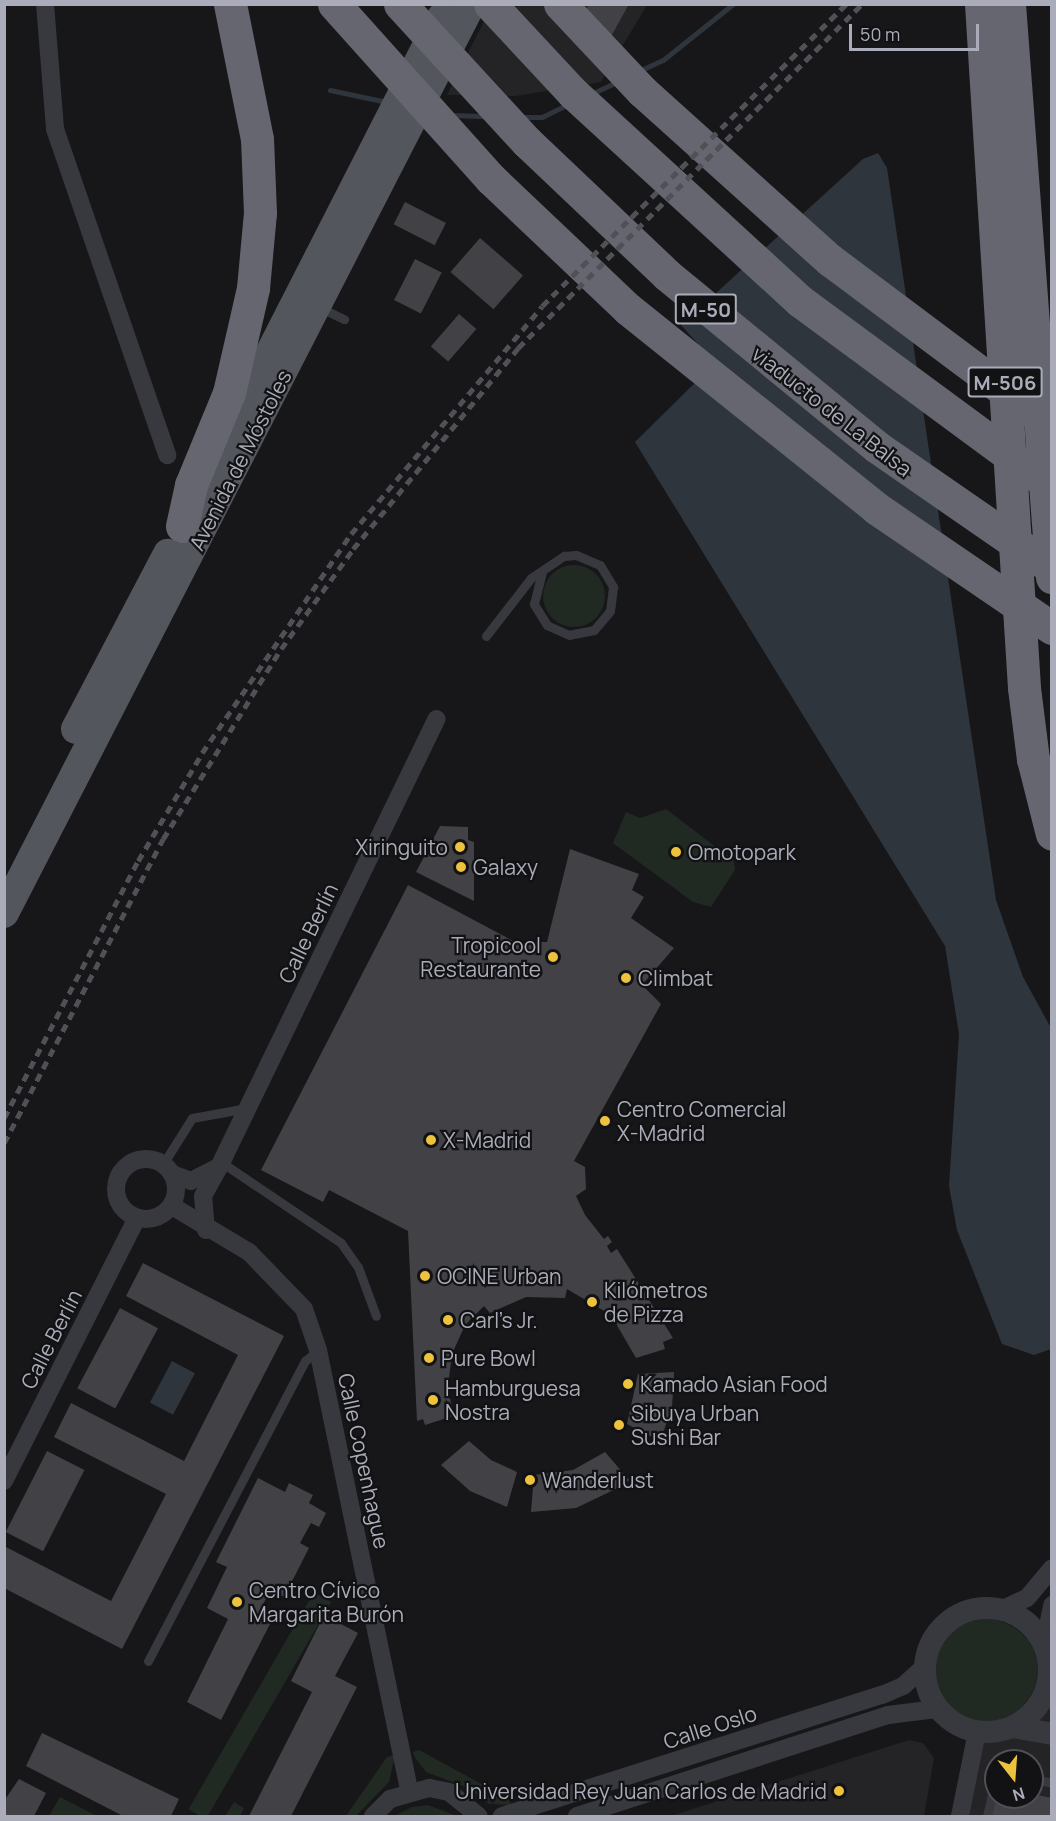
<!DOCTYPE html>
<html>
<head>
<meta charset="utf-8">
<style>
	body { margin:0 }
	#map { position:relative; width:1056px; height:1821px; overflow:hidden; background:#171719; font-family:Manrope,sans-serif }
	div>[style] { position:absolute }
	.built>* { inset:0; background:#242326 }
	.green>* { inset:0; background:#212923; transform-origin:0 0 }
	.round { border-radius:50% }
	.water>* { inset:0; background:#2e353d; transform-origin:0 0 }
	.stream>* { height:5px; margin:-2.5px; padding:0 2.5px; transform-origin:2.5px; border-radius:2.5px; background:#2e353d }
	.building>* { inset:0; background:#424246; transform-origin:0 0 }
	.service>* { height:9px; margin:-4.5px; padding:0 4.5px; transform-origin:4.5px; border-radius:4.5px; background:#38393e }
	.minor>* { height:18px; margin:-9px; padding:0 9px; transform-origin:9px; border-radius:9px; background:#38393e }
	.minor>.ring { margin:-9px; padding:0; box-sizing:content-box; background:none; border:18px solid #38393e; border-radius:50% }
	.tertiary>* { height:22px; margin:-11px; padding:0 11px; transform-origin:11px; border-radius:11px; background:#38393e }
	.tertiary>.ring { margin:-11px; padding:0; box-sizing:content-box; background:none; border:22px solid #38393e; border-radius:50% }
	.primary>* { height:30px; margin:-15px; padding:0 15px; transform-origin:15px; border-radius:15px; background:#54565d }
	.motorway>* { height:33px; margin:-16.5px; padding:0 16.5px; transform-origin:16.5px; border-radius:16.5px; background:#65666f }
	.rail>* { height:4.5px; margin-top:-2.25px; transform-origin:0; background:repeating-linear-gradient(90deg,#4f5157 0 8px,transparent 0 14px) }
	.dots>* { width:16px; height:16px; translate:-50% -50%; box-sizing:border-box; border:3px solid #121214; border-radius:50% }
	span { translate:-50% -50%; white-space:nowrap; text-align:center; line-height:1.15; -webkit-text-stroke:4.5px #121214; paint-order:stroke }
	.shield-label span { padding:2px 4px; background:#121214; border:2px solid; border-radius:4px; -webkit-text-stroke-width:0 }
	.shield-label { font-size:20px; color:#aaadb9; font-weight:700 }
	.street-label { font-size:21px; color:#aaadb9 }
	.poi-label { font-size:21px; color:#aaadb9 }
	.right { translate:-100% -50%; text-align:right }
	.left { translate:0 -50%; text-align:left }
	.frame { position:absolute; inset:0; border:6px solid #aaadb9; pointer-events:none }
	.north { position:absolute; left:984px; top:1749px; width:60px; height:60px; box-sizing:border-box; background:#121214; border:2px solid #4f5056; border-radius:50%; rotate:163deg; font-size:16px; font-weight:700; line-height:24px; text-align:center; color:#aaadb9 }
	.north::after { content:''; display:block; margin:auto; width:21px; height:27px; background:#edc23c; clip-path:polygon(50% 0,100% 100%,50% 72%,0 100%) }
	.scale { position:absolute; left:849px; top:24px; width:130px; height:27px; box-sizing:border-box; border:3px solid #aaadb9; border-top:0; padding-left:8px; font-size:18px; line-height:21px; white-space:nowrap; color:#aaadb9; -webkit-text-stroke:4px #121214; paint-order:stroke }
</style>
</head>
<body>
<div id="map">
	<div class="built">
		<i style="clip-path:polygon(492px 5px,647px 5px,601px 82px,516px 96px,447px 95px)"></i>
		<i style="clip-path:polygon(evenodd,1051px 1619px,1051px 1816px,961px 1816px,987px 1671px,1051px 1619px,996px 1761px,1032px 1761px,1032px 1797px,996px 1797px,996px 1761px)"></i>
		<i style="clip-path:polygon(909px 1740px,923px 1743px,934px 1758px,924px 1816px,671px 1816px)"></i>
	</div>
	<div class="green">
		<i class="round" style="left:543px;top:565px;width:62px;height:62px"></i>
		<i style="clip-path:polygon(666px 809px,734px 861px,735px 870px,711px 907px,693px 902px,613px 843px,626px 812px,640px 818px)"></i>
		<i style="left:314px;top:1592px;width:20px;height:251px;rotate:30deg"></i>
		<i class="round" style="left:935px;top:1619px;width:102px;height:102px"></i>
		<i style="clip-path:polygon(419px 1750px,509px 1799px,511px 1805px,489px 1804px,468px 1788px,426px 1772px,415px 1758px,413px 1752px)"></i>
		<i style="clip-path:polygon(395px 1755px,389px 1782px,356px 1816px,346px 1816px,387px 1757px)"></i>
		<i style="clip-path:polygon(60px 1797px,97px 1816px,49px 1816px)"></i>
		<i style="clip-path:polygon(234px 1802px,244px 1808px,240px 1816px,225px 1816px)"></i>
		<i style="clip-path:polygon(428px 1805px,457px 1816px,394px 1816px,412px 1807px)"></i>
	</div>
	<div class="water">
		<i style="clip-path:polygon(878px 153px,887px 168px,996px 900px,1023px 977px,1051px 1028px,1051px 1349px,1034px 1355px,1002px 1344px,957px 1230px,949px 1186px,959px 1034px,945px 946px,635px 442px,715px 363px,681px 325px,863px 159px)"></i>
		<i style="left:172px;top:1361px;width:26px;height:47px;rotate:28deg"></i>
	</div>
	<div class="stream">
		<i style="left:639px;top:71px;width:26px;rotate:-25deg"></i>
		<i style="left:663px;top:60px;width:90px;rotate:-38.7deg"></i>
		<i style="left:330px;top:90px;width:58px;rotate:11.9deg"></i>
		<i style="left:591px;top:94px;width:29px;rotate:-25deg"></i>
		<i style="left:452px;top:115px;width:35px;rotate:2deg"></i>
		<i style="left:521px;top:117px;width:21px"></i>
		<i style="left:542px;top:117px;width:30px;rotate:-26deg"></i>
	</div>
	<div class="building">
		<i style="clip-path:polygon(589px 4px,629px 4px,603px 51px,573px 35px)"></i>
		<i style="left:405px;top:202px;width:46px;height:25px;rotate:27deg"></i>
		<i style="left:480px;top:238px;width:57px;height:45px;rotate:41deg"></i>
		<i style="left:415px;top:259px;width:30px;height:46px;rotate:27deg"></i>
		<i style="left:459px;top:314px;width:23px;height:43px;rotate:41deg"></i>
		<i style="clip-path:polygon(440px 826px,468px 827px,468px 840px,474px 842px,474px 901px,416px 872px)"></i>
		<i style="clip-path:polygon(570px 849px,639px 874px,632px 890px,644px 897px,631px 918px,674px 948px,642px 985px,661px 1004px,574px 1161px,585px 1167px,586px 1189px,576px 1196px,585px 1215px,604px 1239px,608px 1236px,612px 1242px,607px 1246px,611px 1253px,617px 1249px,673px 1338px,663px 1342px,665px 1349px,636px 1358px,611px 1315px,567px 1289px,565px 1298px,526px 1297px,490px 1313px,484px 1306px,465px 1325px,452px 1354px,448px 1386px,453px 1416px,425px 1425px,423px 1419px,417px 1421px,408px 1231px,329px 1190px,323px 1202px,261px 1170px,408px 885px,515px 942px,547px 942px)"></i>
		<i style="clip-path:polygon(143px 1263px,284px 1336px,122px 1649px,4px 1588px,4px 1546px,111px 1601px,166px 1494px,54px 1437px,71px 1403px,184px 1461px,238px 1355px,126px 1296px)"></i>
		<i style="left:120px;top:1308px;width:43px;height:91px;rotate:28deg"></i>
		<i style="clip-path:polygon(674px 1372px,672px 1408px,660px 1441px,627px 1424px,638px 1374px)"></i>
		<i style="clip-path:polygon(469px 1441px,491px 1460px,517px 1472px,507px 1507px,470px 1491px,441px 1465px)"></i>
		<i style="left:47px;top:1451px;width:42px;height:91px;rotate:27deg"></i>
		<i style="clip-path:polygon(605px 1452px,629px 1480px,624px 1485px,576px 1508px,531px 1512px,534px 1475px,573px 1470px)"></i>
		<i style="clip-path:polygon(258px 1478px,285px 1492px,289px 1483px,313px 1495px,309px 1503px,326px 1513px,319px 1527px,311px 1523px,300px 1543px,309px 1548px,284px 1597px,271px 1589px,261px 1608px,272px 1620px,221px 1720px,187px 1702px,228px 1619px,207px 1608px,227px 1567px,216px 1562px)"></i>
		<i style="clip-path:polygon(324px 1615px,358px 1633px,335px 1676px,357px 1687px,291px 1816px,249px 1816px,312px 1692px,291px 1681px)"></i>
		<i style="clip-path:polygon(42px 1733px,179px 1799px,171px 1816px,123px 1816px,26px 1766px)"></i>
		<i style="clip-path:polygon(19px 1779px,46px 1793px,34px 1816px,4px 1816px,4px 1801px)"></i>
		<i style="clip-path:polygon(1032px 1794px,1052px 1798px,1052px 1816px,992px 1816px,996px 1797px)"></i>
	</div>
	<div class="service">
		<i style="left:319px;top:307px;width:28px;rotate:26deg"></i>
		<i style="left:486px;top:636px;width:73px;rotate:-52.2deg"></i>
		<i style="left:531px;top:578px;width:40px;rotate:-34deg"></i>
		<i style="left:564px;top:556px;width:12px;rotate:-5deg"></i>
		<i style="left:576px;top:555px;width:26px;rotate:23deg"></i>
		<i style="left:600px;top:565px;width:26px;rotate:59deg"></i>
		<i style="left:613px;top:587px;width:24px;rotate:97deg"></i>
		<i style="left:610px;top:611px;width:25px;rotate:130deg"></i>
		<i style="left:594px;top:630px;width:25px;rotate:169deg"></i>
		<i style="left:569px;top:635px;width:24px;rotate:-156deg"></i>
		<i style="left:547px;top:625px;width:25px;rotate:-122deg"></i>
		<i style="left:534px;top:604px;width:34px;rotate:-76deg"></i>
		<i style="left:221px;top:1162px;width:145px;rotate:34deg"></i>
		<i style="left:341px;top:1243px;width:29px;rotate:55deg"></i>
		<i style="left:358px;top:1267px;width:52px;rotate:69.8deg"></i>
		<i style="left:163px;top:1164px;width:54px;rotate:-57.8deg"></i>
		<i style="left:192px;top:1118px;width:56px;rotate:-10.3deg"></i>
		<i style="left:148px;top:1661px;width:339px;rotate:-62.4deg"></i>
		<i style="left:305px;top:1361px;width:17px;rotate:-40deg"></i>
		<i style="left:1032px;top:1778px;width:21px;rotate:14deg"></i>
		<i style="left:987px;top:1816px;width:39px;rotate:-77deg"></i>
	</div>
	<div class="minor">
		<i style="left:45px;top:4px;width:125px;rotate:85.4deg"></i>
		<i style="left:55px;top:129px;width:345px;rotate:71deg"></i>
		<i class="ring" style="left:116px;top:1159px;width:42px;height:42px"></i>
		<i style="left:172px;top:1174px;width:20px;rotate:20deg"></i>
		<i style="left:191px;top:1181px;width:31px;rotate:-27deg"></i>
		<i style="left:219px;top:1167px;width:498px;rotate:-64.1deg"></i>
		<i style="left:172px;top:1206px;width:90px;rotate:30.9deg"></i>
		<i style="left:249px;top:1252px;width:79px;rotate:46deg"></i>
		<i style="left:304px;top:1309px;width:43px;rotate:71.1deg"></i>
		<i style="left:318px;top:1350px;width:449px;rotate:78.3deg"></i>
		<i style="left:206px;top:1230px;width:34px;rotate:-95deg"></i>
		<i style="left:203px;top:1196px;width:33px;rotate:-61deg"></i>
		<i style="left:4px;top:1481px;width:295px;rotate:-63.2deg"></i>
		<i style="left:1003px;top:1609px;width:26px;rotate:-25deg"></i>
		<i style="left:1027px;top:1598px;width:39px;rotate:-50deg"></i>
		<i style="left:1044px;top:1644px;width:40px;rotate:-78deg"></i>
		<i style="left:373px;top:1816px;width:24px;rotate:-45deg"></i>
		<i style="left:390px;top:1799px;width:41px;rotate:-15.8deg"></i>
		<i style="left:429px;top:1788px;width:20px;rotate:11deg"></i>
		<i style="left:449px;top:1792px;width:38px;rotate:39deg"></i>
		<i style="left:502px;top:1816px;width:399px;rotate:-17.7deg"></i>
		<i style="left:882px;top:1695px;width:23px;rotate:-23deg"></i>
		<i style="left:903px;top:1686px;width:28px;rotate:-42deg"></i>
		<i style="left:577px;top:1816px;width:327px;rotate:-18deg"></i>
		<i style="left:888px;top:1715px;width:49px;rotate:-7deg"></i>
		<i style="left:960px;top:1816px;width:86px;rotate:-78.6deg"></i>
	</div>
	<div class="tertiary">
		<i class="ring" style="left:925px;top:1608px;width:102px;height:102px"></i>
		<i style="left:1013px;top:1727px;width:40px;rotate:10deg"></i>
	</div>
	<div class="primary">
		<i style="left:214px;top:463px;width:501px;rotate:-62.92deg"></i>
		<i style="left:76px;top:729px;width:198px;rotate:-62.3deg"></i>
		<i style="left:4px;top:913px;width:1022px;rotate:-62.81deg"></i>
	</div>
	<div class="motorway">
		<i style="left:334px;top:4px;width:235px;rotate:48.1deg"></i>
		<i style="left:491px;top:179px;width:189px;rotate:43.5deg"></i>
		<i style="left:628px;top:309px;width:318px;rotate:38.7deg"></i>
		<i style="left:876px;top:508px;width:213px;rotate:34.3deg"></i>
		<i style="left:400px;top:4px;width:188px;rotate:47.4deg"></i>
		<i style="left:527px;top:142px;width:193px;rotate:43.5deg"></i>
		<i style="left:667px;top:275px;width:271px;rotate:39.3deg"></i>
		<i style="left:877px;top:447px;width:213px;rotate:34.7deg"></i>
		<i style="left:490px;top:4px;width:122px;rotate:47deg"></i>
		<i style="left:573px;top:93px;width:308px;rotate:42.5deg"></i>
		<i style="left:800px;top:301px;width:313px;rotate:36.4deg"></i>
		<i style="left:560px;top:4px;width:120px;rotate:46.7deg"></i>
		<i style="left:642px;top:91px;width:253px;rotate:42deg"></i>
		<i style="left:830px;top:260px;width:277px;rotate:36.8deg"></i>
		<i style="left:981px;top:4px;width:685px;rotate:86.4deg"></i>
		<i style="left:1024px;top:688px;width:72px;rotate:82.8deg"></i>
		<i style="left:1033px;top:759px;width:77px;rotate:75.8deg"></i>
		<i style="left:1009px;top:4px;width:575px;rotate:85.71deg"></i>
		<i style="left:182px;top:526px;width:42px;rotate:-77.6deg"></i>
		<i style="left:191px;top:485px;width:100px;rotate:-67.6deg"></i>
		<i style="left:229px;top:393px;width:108px;rotate:-77.1deg"></i>
		<i style="left:253px;top:288px;width:75px;rotate:-84.7deg"></i>
		<i style="left:260px;top:213px;width:74px;rotate:-92.3deg"></i>
		<i style="left:257px;top:139px;width:138px;rotate:-101.3deg"></i>
	</div>
	<div class="rail">
		<i style="left:4px;top:1118px;width:290px;rotate:-62.5deg"></i>
		<i style="left:138px;top:861px;width:126px;rotate:-59.3deg"></i>
		<i style="left:202px;top:753px;width:265px;rotate:-55.8deg"></i>
		<i style="left:351px;top:534px;width:297px;rotate:-50deg"></i>
		<i style="left:542px;top:306px;width:429px;rotate:-44.8deg"></i>
		<i style="left:4px;top:1143px;width:343px;rotate:-62.4deg"></i>
		<i style="left:163px;top:839px;width:224px;rotate:-58.2deg"></i>
		<i style="left:281px;top:649px;width:123px;rotate:-54.2deg"></i>
		<i style="left:353px;top:549px;width:260px;rotate:-50.6deg"></i>
		<i style="left:518px;top:348px;width:486px;rotate:-45deg"></i>
	</div>
	<div class="dots">
		<i style="left:460px;top:847px;background:#edc23c"></i>
		<i style="left:676px;top:852px;background:#edc23c"></i>
		<i style="left:461px;top:867px;background:#edc23c"></i>
		<i style="left:553px;top:957px;background:#edc23c"></i>
		<i style="left:626px;top:978px;background:#edc23c"></i>
		<i style="left:605px;top:1121px;background:#edc23c"></i>
		<i style="left:431px;top:1140px;background:#edc23c"></i>
		<i style="left:425px;top:1276px;background:#edc23c"></i>
		<i style="left:592px;top:1302px;background:#edc23c"></i>
		<i style="left:448px;top:1320px;background:#edc23c"></i>
		<i style="left:429px;top:1358px;background:#edc23c"></i>
		<i style="left:628px;top:1384px;background:#edc23c"></i>
		<i style="left:433px;top:1400px;background:#edc23c"></i>
		<i style="left:619px;top:1425px;background:#edc23c"></i>
		<i style="left:530px;top:1480px;background:#edc23c"></i>
		<i style="left:237px;top:1602px;background:#edc23c"></i>
		<i style="left:839px;top:1791px;background:#edc23c"></i>
	</div>
	<div class="shield-label">
		<span style="left:706px;top:309px">M-50</span>
		<span style="left:1005px;top:382px">M-506</span>
	</div>
	<div class="street-label">
		<span style="left:832px;top:411px;rotate:38deg">viaducto de La Balsa</span>
		<span style="left:240px;top:460px;rotate:-63deg">Avenida de Móstoles</span>
		<span style="left:308px;top:933px;rotate:-64deg">Calle Berlín</span>
		<span style="left:51px;top:1339px;rotate:-63deg">Calle Berlín</span>
		<span style="left:364px;top:1461px;rotate:78deg">Calle Copenhague</span>
		<span style="left:710px;top:1727px;rotate:-18deg">Calle Oslo</span>
	</div>
	<div class="poi-label">
		<span class="right" style="left:448px;top:847px">Xiringuito</span>
		<span class="left" style="left:688px;top:852px">Omotopark</span>
		<span class="left" style="left:473px;top:867px">Galaxy</span>
		<span class="right" style="left:541px;top:957px">Tropicool<br>Restaurante</span>
		<span class="left" style="left:638px;top:978px">Climbat</span>
		<span class="left" style="left:617px;top:1121px">Centro Comercial<br>X-Madrid</span>
		<span class="left" style="left:443px;top:1140px">X-Madrid</span>
		<span class="left" style="left:437px;top:1276px">OCINE Urban</span>
		<span class="left" style="left:604px;top:1302px">Kilómetros<br>de Pizza</span>
		<span class="left" style="left:460px;top:1320px">Carl's Jr.</span>
		<span class="left" style="left:441px;top:1358px">Pure Bowl</span>
		<span class="left" style="left:640px;top:1384px">Kamado Asian Food</span>
		<span class="left" style="left:445px;top:1400px">Hamburguesa<br>Nostra</span>
		<span class="left" style="left:631px;top:1425px">Sibuya Urban<br>Sushi Bar</span>
		<span class="left" style="left:542px;top:1480px">Wanderlust</span>
		<span class="left" style="left:249px;top:1602px">Centro Cívico<br>Margarita Burón</span>
		<span class="right" style="left:827px;top:1791px">Universidad Rey Juan Carlos de Madrid</span>
	</div>
	<div class="frame"></div>
	<div class="north">N</div>
	<div class="scale">50 m</div>
</div>
</body>
</html>
